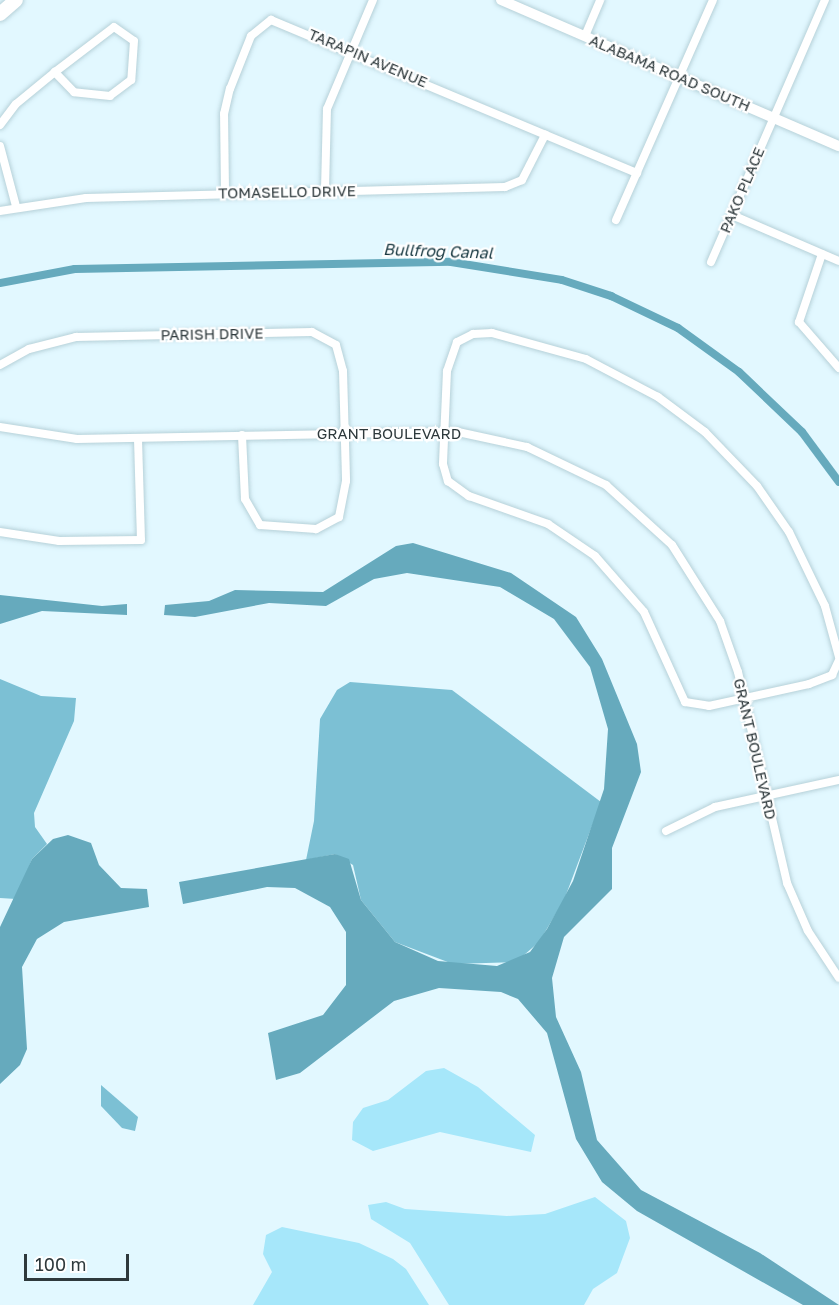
<!DOCTYPE html>
<html>
<head>
<meta charset="utf-8">
<style>
	body { margin:0 }
	#map { position:relative; width:839px; height:1305px; overflow:hidden; background:#e2f8ff; font-family:"Golos Text",sans-serif }
	div>[style] { position:absolute }
	.green>* { inset:0; background:#a6e7fa }
	.forest>* { inset:0; background:#7cc0d4 }
	.water>* { inset:0; background:#66aabd }
	.canal>* { height:8px; margin:-4px; padding:0 4px; transform-origin:4px; border-radius:4px; background:#66aabd }
	.roads { filter:drop-shadow(0 0 2px #b6d1d9) drop-shadow(0 0 2px #b6d1d9) }
	.minor>* { height:8px; margin:-4px; padding:0 4px; transform-origin:4px; border-radius:4px; background:#fff }
	.tertiary>* { height:10px; margin:-5px; padding:0 5px; transform-origin:5px; border-radius:5px; background:#fff }
	.trunk>* { height:14px; margin:-7px; padding:0 7px; transform-origin:7px; border-radius:7px; background:#fff }
	span { translate:-50% -50%; white-space:nowrap; text-align:center; line-height:1.15; -webkit-text-stroke:4.5px #fff; paint-order:stroke }
	.street-label { font-size:15px; color:#2e393c }
	.water-label { font-size:16px; color:#15363f; font-style:italic }
	.scale { position:absolute; left:24px; top:1254px; width:105px; height:27px; box-sizing:border-box; border:3px solid #2e393c; border-top:0; padding-left:8px; font-size:18px; line-height:21px; white-space:nowrap; color:#2e393c; -webkit-text-stroke:4px #fff; paint-order:stroke }
</style>
</head>
<body>
<div id="map">
	<div class="green">
		<i style="clip-path:polygon(444px 1068px,478px 1087px,535px 1135px,531px 1152px,440px 1132px,373px 1151px,352px 1140px,353px 1122px,363px 1108px,388px 1100px,426px 1071px)"></i>
		<i style="clip-path:polygon(595px 1197px,626px 1221px,630px 1238px,617px 1273px,593px 1289px,584px 1305px,449px 1305px,410px 1243px,371px 1219px,368px 1205px,386px 1202px,405px 1209px,507px 1216px,545px 1214px)"></i>
		<i style="clip-path:polygon(282px 1227px,359px 1243px,393px 1259px,406px 1269px,429px 1305px,253px 1305px,272px 1272px,263px 1254px,266px 1235px)"></i>
	</div>
	<div class="forest">
		<i style="clip-path:polygon(0 679px,41px 696px,76px 698px,74px 721px,34px 813px,35px 827px,47px 844px,32px 859px,16px 899px,0 898px)"></i>
		<i style="clip-path:polygon(350px 682px,452px 690px,601px 802px,564px 900px,539px 942px,516px 962px,453px 964px,395px 942px,361px 900px,353px 865px,335px 854px,306px 860px,314px 821px,320px 719px,337px 690px)"></i>
		<i style="clip-path:polygon(101px 1085px,138px 1117px,135px 1131px,122px 1128px,101px 1106px)"></i>
	</div>
	<div class="water">
		<i style="clip-path:polygon(413px 543px,511px 573px,576px 617px,602px 659px,637px 744px,641px 772px,612px 848px,612px 889px,564px 937px,552px 978px,556px 1017px,581px 1072px,597px 1140px,641px 1190px,760px 1253px,839px 1305px,803px 1305px,637px 1211px,602px 1182px,576px 1139px,547px 1033px,518px 999px,501px 992px,439px 988px,394px 1001px,300px 1073px,276px 1080px,268px 1033px,323px 1015px,346px 985px,346px 932px,330px 907px,295px 888px,267px 887px,183px 904px,179px 882px,335px 854px,349px 859px,361px 900px,395px 942px,438px 961px,497px 966px,530px 952px,547px 929px,573px 881px,604px 789px,608px 729px,590px 667px,554px 619px,500px 587px,407px 573px,374px 579px,326px 606px,269px 603px,195px 617px,164px 615px,165px 605px,209px 601px,235px 590px,323px 592px,396px 546px)"></i>
		<i style="clip-path:polygon(0 595px,102px 606px,127px 604px,127px 615px,42px 611px,0 624px)"></i>
		<i style="clip-path:polygon(68px 835px,91px 843px,99px 865px,121px 888px,147px 889px,149px 907px,64px 922px,37px 939px,22px 967px,27px 1049px,20px 1065px,0 1084px,0 927px,32px 859px,53px 839px)"></i>
	</div>
	<div class="canal">
		<i style="left:0;top:283px;width:76px;rotate:-10.6deg"></i>
		<i style="left:75px;top:269px;width:376px;rotate:-1.1deg"></i>
		<i style="left:451px;top:262px;width:112px;rotate:9.2deg"></i>
		<i style="left:562px;top:280px;width:52px;rotate:18.1deg"></i>
		<i style="left:611px;top:296px;width:74px;rotate:25.5deg"></i>
		<i style="left:678px;top:328px;width:75px;rotate:35.8deg"></i>
		<i style="left:739px;top:372px;width:87px;rotate:43.6deg"></i>
		<i style="left:802px;top:432px;width:62px;rotate:53.5deg"></i>
	</div>
	<div class="roads">
		<div class="minor">
			<i style="left:114px;top:27px;width:24px;rotate:35deg"></i>
			<i style="left:134px;top:41px;width:39px;rotate:94deg"></i>
			<i style="left:131px;top:80px;width:26px;rotate:143deg"></i>
			<i style="left:110px;top:96px;width:36px;rotate:-174deg"></i>
			<i style="left:74px;top:92px;width:28px;rotate:-134deg"></i>
			<i style="left:55px;top:72px;width:74px;rotate:-37.3deg"></i>
			<i style="left:585px;top:36px;width:39px;rotate:-67deg"></i>
			<i style="left:0;top:125px;width:26px;rotate:-53deg"></i>
			<i style="left:16px;top:104px;width:50px;rotate:-39.4deg"></i>
			<i style="left:0;top:146px;width:62px;rotate:75.1deg"></i>
			<i style="left:325px;top:190px;width:81px;rotate:-88.6deg"></i>
			<i style="left:327px;top:109px;width:118px;rotate:-67.1deg"></i>
			<i style="left:225px;top:192px;width:78px;rotate:-90.7deg"></i>
			<i style="left:224px;top:114px;width:26px;rotate:-77deg"></i>
			<i style="left:230px;top:89px;width:57px;rotate:-68.4deg"></i>
			<i style="left:251px;top:36px;width:26px;rotate:-39deg"></i>
			<i style="left:271px;top:20px;width:397px;rotate:22.7deg"></i>
			<i style="left:0;top:211px;width:87px;rotate:-8.6deg"></i>
			<i style="left:86px;top:198px;width:419px;rotate:-1.5deg"></i>
			<i style="left:505px;top:187px;width:18px;rotate:-22deg"></i>
			<i style="left:522px;top:180px;width:51px;rotate:-62.9deg"></i>
			<i style="left:732px;top:215px;width:116px;rotate:23.3deg"></i>
			<i style="left:616px;top:220px;width:240px;rotate:-66.2deg"></i>
			<i style="left:822px;top:254px;width:72px;rotate:108.7deg"></i>
			<i style="left:799px;top:322px;width:61px;rotate:49deg"></i>
			<i style="left:711px;top:262px;width:286px;rotate:-66.5deg"></i>
			<i style="left:0;top:365px;width:33px;rotate:-29deg"></i>
			<i style="left:29px;top:349px;width:49px;rotate:-14.3deg"></i>
			<i style="left:76px;top:337px;width:236px;rotate:-1.2deg"></i>
			<i style="left:312px;top:332px;width:27px;rotate:28deg"></i>
			<i style="left:336px;top:345px;width:27px;rotate:75deg"></i>
			<i style="left:343px;top:371px;width:110px;rotate:88.4deg"></i>
			<i style="left:346px;top:481px;width:37px;rotate:101deg"></i>
			<i style="left:339px;top:517px;width:26px;rotate:152deg"></i>
			<i style="left:316px;top:529px;width:56px;rotate:-175.9deg"></i>
			<i style="left:260px;top:525px;width:30px;rotate:-120deg"></i>
			<i style="left:245px;top:499px;width:64px;rotate:-92.7deg"></i>
			<i style="left:0;top:427px;width:78px;rotate:8.9deg"></i>
			<i style="left:77px;top:439px;width:381px;rotate:-1.1deg"></i>
			<i style="left:458px;top:432px;width:71px;rotate:12.3deg"></i>
			<i style="left:527px;top:447px;width:88px;rotate:25.7deg"></i>
			<i style="left:606px;top:485px;width:89px;rotate:42.3deg"></i>
			<i style="left:672px;top:545px;width:90px;rotate:57.7deg"></i>
			<i style="left:720px;top:621px;width:54px;rotate:70.6deg"></i>
			<i style="left:738px;top:672px;width:217px;rotate:76.9deg"></i>
			<i style="left:787px;top:883px;width:52px;rotate:66.4deg"></i>
			<i style="left:808px;top:931px;width:56px;rotate:56.6deg"></i>
			<i style="left:0;top:532px;width:60px;rotate:8.7deg"></i>
			<i style="left:59px;top:541px;width:82px;rotate:-0.7deg"></i>
			<i style="left:141px;top:540px;width:102px;rotate:-91.7deg"></i>
			<i style="left:839px;top:657px;width:53px;rotate:-105.4deg"></i>
			<i style="left:825px;top:606px;width:82px;rotate:-115.9deg"></i>
			<i style="left:789px;top:532px;width:56px;rotate:-124.8deg"></i>
			<i style="left:757px;top:486px;width:75px;rotate:-133.9deg"></i>
			<i style="left:705px;top:432px;width:59px;rotate:-143.3deg"></i>
			<i style="left:658px;top:397px;width:81px;rotate:-152.2deg"></i>
			<i style="left:586px;top:359px;width:98px;rotate:-164.5deg"></i>
			<i style="left:492px;top:333px;width:19px;rotate:177deg"></i>
			<i style="left:473px;top:334px;width:18px;rotate:153deg"></i>
			<i style="left:457px;top:342px;width:31px;rotate:109deg"></i>
			<i style="left:447px;top:371px;width:93px;rotate:92.5deg"></i>
			<i style="left:443px;top:464px;width:18px;rotate:74deg"></i>
			<i style="left:448px;top:481px;width:26px;rotate:36deg"></i>
			<i style="left:469px;top:496px;width:84px;rotate:19.5deg"></i>
			<i style="left:548px;top:524px;width:57px;rotate:34.2deg"></i>
			<i style="left:595px;top:556px;width:74px;rotate:48.8deg"></i>
			<i style="left:644px;top:612px;width:99px;rotate:65.5deg"></i>
			<i style="left:685px;top:702px;width:24px;rotate:9deg"></i>
			<i style="left:709px;top:706px;width:102px;rotate:-12.4deg"></i>
			<i style="left:809px;top:684px;width:25px;rotate:-21deg"></i>
			<i style="left:832px;top:675px;width:17px;rotate:-65deg"></i>
			<i style="left:666px;top:831px;width:55px;rotate:-26.1deg"></i>
			<i style="left:715px;top:807px;width:127px;rotate:-12.3deg"></i>
		</div>
		<div class="tertiary">
			<i style="left:501px;top:0;width:368px;rotate:23.4deg"></i>
		</div>
		<div class="trunk">
			<i style="left:0;top:14px;width:21px;rotate:-41deg"></i>
		</div>
	</div>
	<div class="street-label">
		<span style="left:368px;top:58px;rotate:23deg">TARAPIN AVENUE</span>
		<span style="left:670px;top:73px;rotate:23deg">ALABAMA ROAD SOUTH</span>
		<span style="left:742px;top:190px;rotate:-67deg">PAKO PLACE</span>
		<span style="left:287px;top:192px;rotate:-1deg">TOMASELLO DRIVE</span>
		<span style="left:212px;top:334px;rotate:-1deg">PARISH DRIVE</span>
		<span style="left:389px;top:434px">GRANT BOULEVARD</span>
		<span style="left:755px;top:749px;rotate:77deg">GRANT BOULEVARD</span>
	</div>
	<div class="water-label">
		<span style="left:438px;top:251px;rotate:2deg">Bullfrog Canal</span>
	</div>
	<div class="scale">100 m</div>
</div>
</body>
</html>
